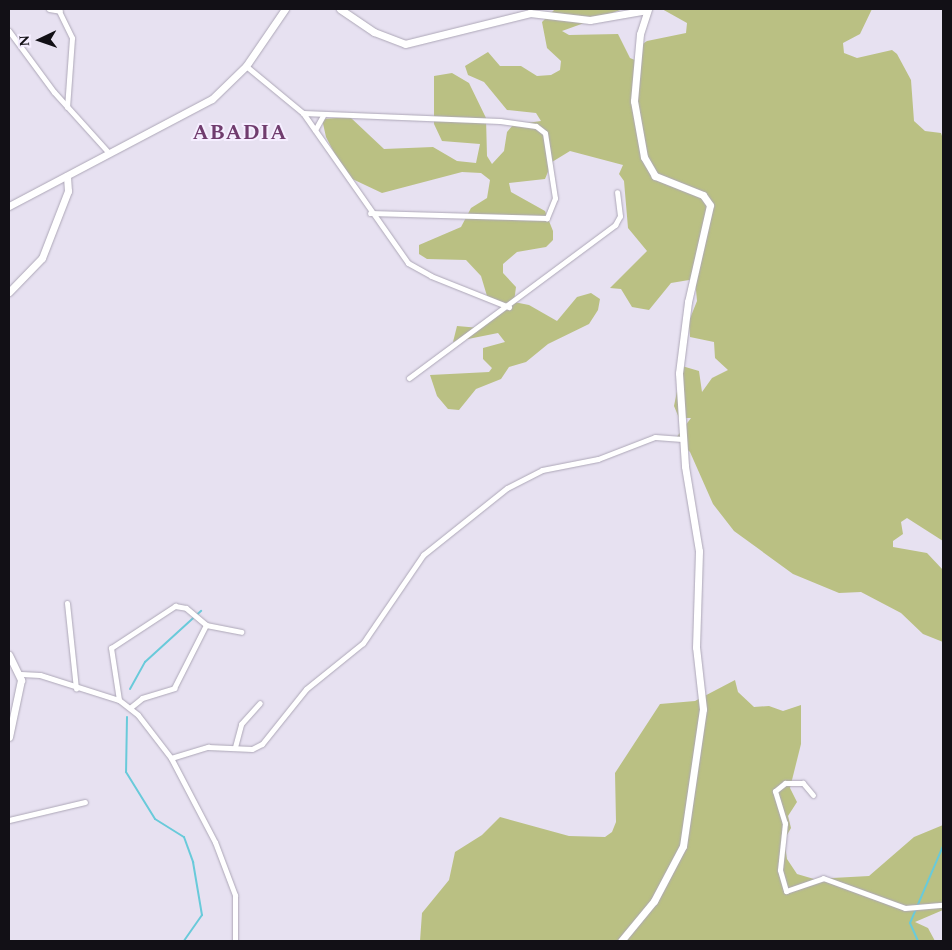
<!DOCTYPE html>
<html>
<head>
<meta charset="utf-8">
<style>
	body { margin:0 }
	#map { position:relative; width:952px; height:950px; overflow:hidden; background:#e7e1f1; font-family:Spectral,serif }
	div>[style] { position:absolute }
	.green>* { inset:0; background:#bac083 }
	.stream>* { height:2px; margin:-1px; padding:0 1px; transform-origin:1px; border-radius:1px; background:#69cada }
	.roads { filter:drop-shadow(0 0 1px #ada7b7) drop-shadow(0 0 1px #ada7b7) }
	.street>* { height:5px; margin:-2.5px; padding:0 2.5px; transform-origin:2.5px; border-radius:2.5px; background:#fff }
	.secondary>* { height:7px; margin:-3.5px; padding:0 3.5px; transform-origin:3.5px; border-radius:3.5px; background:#fff }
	span { translate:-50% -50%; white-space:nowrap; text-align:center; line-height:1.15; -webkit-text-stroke:4px #f5eeff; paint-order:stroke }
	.district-label { font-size:21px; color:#703c6e; font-weight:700; letter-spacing:1px }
	.frame { position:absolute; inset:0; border:10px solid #121016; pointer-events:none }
	.north { position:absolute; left:15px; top:15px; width:50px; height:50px; -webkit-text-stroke:4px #f5eeff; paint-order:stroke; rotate:267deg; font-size:14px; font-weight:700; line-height:20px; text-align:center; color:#121016 }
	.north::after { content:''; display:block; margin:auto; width:18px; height:22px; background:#121016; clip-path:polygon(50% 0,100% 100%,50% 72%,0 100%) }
</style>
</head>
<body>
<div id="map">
	<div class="green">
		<i style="clip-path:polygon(555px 9px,623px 9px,562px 31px,569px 35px,618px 34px,630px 58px,637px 61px,638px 47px,647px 41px,686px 33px,687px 23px,662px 9px,872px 9px,860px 34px,843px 43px,844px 53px,857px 58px,892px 50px,897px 54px,911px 80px,914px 121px,925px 131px,941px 133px,943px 139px,943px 541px,907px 518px,901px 522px,903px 534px,893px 541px,893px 547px,927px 553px,943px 570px,943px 642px,923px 634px,901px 613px,861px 592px,839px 593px,793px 574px,734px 531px,713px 504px,690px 452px,676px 438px,691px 418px,679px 418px,674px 406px,682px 366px,699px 371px,702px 392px,712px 378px,728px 370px,715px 358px,714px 342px,690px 337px,689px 321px,697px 301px,695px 279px,671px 283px,649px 310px,632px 307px,621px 289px,610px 288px,647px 251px,628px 228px,624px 181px,619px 174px,623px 165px,570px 151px,552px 162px,545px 179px,509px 183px,511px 192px,545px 211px,553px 231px,553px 240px,546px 247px,517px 252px,503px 264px,503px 273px,516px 287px,514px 302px,529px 305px,557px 321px,577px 297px,591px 293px,600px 299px,598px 310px,589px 324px,548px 344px,526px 362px,509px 367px,501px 379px,476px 389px,459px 410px,448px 409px,437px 396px,430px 375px,489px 372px,492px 368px,483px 359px,483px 348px,505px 342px,498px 333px,453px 342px,457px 326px,480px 328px,509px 308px,487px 296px,481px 276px,466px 260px,427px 259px,419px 254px,419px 245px,461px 227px,471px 208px,487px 198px,490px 180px,481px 173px,462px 172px,382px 193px,346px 176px,326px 137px,322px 119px,350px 117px,384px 149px,433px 147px,457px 161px,476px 163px,480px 144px,442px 141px,434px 124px,434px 76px,452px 73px,469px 83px,486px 118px,487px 156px,492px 164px,504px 151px,507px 132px,513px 125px,541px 121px,536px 113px,507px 110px,484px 82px,468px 75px,465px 66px,488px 52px,500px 66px,521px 66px,537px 76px,551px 75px,560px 70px,561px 61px,547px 48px,542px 22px)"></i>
		<i style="clip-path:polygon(735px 680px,738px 692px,754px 707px,769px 706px,783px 711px,801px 705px,801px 744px,790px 788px,797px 802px,788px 816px,791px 828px,784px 840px,787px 859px,797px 874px,814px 879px,869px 876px,914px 837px,943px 825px,943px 910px,915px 922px,928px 928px,935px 941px,420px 941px,422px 913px,449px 880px,455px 852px,482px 835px,500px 817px,569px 836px,605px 837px,612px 832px,616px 822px,615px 773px,660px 704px,695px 701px)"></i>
	</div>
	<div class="stream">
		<i style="left:130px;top:689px;width:31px;rotate:-61deg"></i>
		<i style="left:145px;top:662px;width:76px;rotate:-42.3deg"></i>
		<i style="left:127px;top:717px;width:55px;rotate:91deg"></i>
		<i style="left:126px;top:772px;width:55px;rotate:58.3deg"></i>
		<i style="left:155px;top:819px;width:34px;rotate:32deg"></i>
		<i style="left:184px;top:837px;width:27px;rotate:70deg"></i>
		<i style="left:193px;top:862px;width:54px;rotate:80.4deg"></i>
		<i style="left:202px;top:915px;width:32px;rotate:125deg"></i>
		<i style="left:918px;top:941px;width:20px;rotate:-114deg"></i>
		<i style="left:910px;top:923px;width:84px;rotate:-66.8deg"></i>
	</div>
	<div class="roads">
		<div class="street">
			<i style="left:49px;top:9px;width:11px;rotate:10deg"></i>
			<i style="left:58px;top:9px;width:32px;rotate:64deg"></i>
			<i style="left:72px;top:38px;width:69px;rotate:94.1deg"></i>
			<i style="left:9px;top:31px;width:76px;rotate:53.6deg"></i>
			<i style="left:54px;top:92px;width:81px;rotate:48deg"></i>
			<i style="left:246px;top:66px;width:74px;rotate:39.5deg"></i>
			<i style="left:303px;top:113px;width:183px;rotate:55deg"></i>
			<i style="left:408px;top:263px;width:26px;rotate:29deg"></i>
			<i style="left:431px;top:276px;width:84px;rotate:21.7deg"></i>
			<i style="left:303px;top:113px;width:197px;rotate:2.3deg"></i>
			<i style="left:500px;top:121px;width:36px;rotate:8deg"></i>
			<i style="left:536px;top:126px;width:11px;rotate:38deg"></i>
			<i style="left:545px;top:133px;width:66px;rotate:81.3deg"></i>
			<i style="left:555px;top:198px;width:22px;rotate:112deg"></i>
			<i style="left:547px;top:218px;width:177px;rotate:-178.4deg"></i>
			<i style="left:315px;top:130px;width:18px;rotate:-61deg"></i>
			<i style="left:409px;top:378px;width:257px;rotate:-36.6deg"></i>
			<i style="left:615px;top:225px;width:10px;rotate:-61deg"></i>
			<i style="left:620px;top:216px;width:24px;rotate:-97deg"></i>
			<i style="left:67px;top:603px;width:86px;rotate:84deg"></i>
			<i style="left:21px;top:674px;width:19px;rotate:3deg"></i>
			<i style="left:40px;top:675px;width:83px;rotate:17.6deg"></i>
			<i style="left:119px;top:700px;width:24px;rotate:38deg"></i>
			<i style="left:138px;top:715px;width:54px;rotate:52.5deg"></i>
			<i style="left:171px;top:758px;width:95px;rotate:62.4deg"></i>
			<i style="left:215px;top:842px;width:57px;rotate:69.3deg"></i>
			<i style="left:235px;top:895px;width:46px;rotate:90deg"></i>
			<i style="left:119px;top:700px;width:53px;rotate:-98.7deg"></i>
			<i style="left:111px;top:648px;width:77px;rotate:-33.3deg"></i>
			<i style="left:175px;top:606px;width:11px;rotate:10deg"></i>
			<i style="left:186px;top:608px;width:26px;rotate:40deg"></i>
			<i style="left:206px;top:625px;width:36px;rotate:11deg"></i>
			<i style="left:131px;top:707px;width:14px;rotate:-39deg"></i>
			<i style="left:142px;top:698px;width:34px;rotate:-17deg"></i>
			<i style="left:174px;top:688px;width:71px;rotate:-63.1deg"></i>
			<i style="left:235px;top:747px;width:24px;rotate:-75deg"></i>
			<i style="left:241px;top:724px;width:28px;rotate:-48deg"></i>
			<i style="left:171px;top:758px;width:39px;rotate:-17deg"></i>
			<i style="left:208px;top:747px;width:44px;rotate:2.6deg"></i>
			<i style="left:252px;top:749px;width:11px;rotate:-27deg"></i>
			<i style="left:262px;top:744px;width:70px;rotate:-51.3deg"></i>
			<i style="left:306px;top:689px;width:73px;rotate:-38.9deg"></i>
			<i style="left:363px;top:643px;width:107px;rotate:-55.7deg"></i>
			<i style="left:423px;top:555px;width:107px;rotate:-38.6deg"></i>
			<i style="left:507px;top:488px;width:39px;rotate:-27deg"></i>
			<i style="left:542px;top:470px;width:57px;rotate:-11.1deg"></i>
			<i style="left:598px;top:459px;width:61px;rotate:-21.1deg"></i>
			<i style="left:655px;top:437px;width:27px;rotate:4deg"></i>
			<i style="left:813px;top:795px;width:16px;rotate:-130deg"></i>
			<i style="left:803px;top:783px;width:18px;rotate:180deg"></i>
			<i style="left:785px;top:783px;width:13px;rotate:141deg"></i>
			<i style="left:775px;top:791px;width:34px;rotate:73deg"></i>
			<i style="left:785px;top:823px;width:47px;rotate:96.1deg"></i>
			<i style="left:780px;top:870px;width:22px;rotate:74deg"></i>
			<i style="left:786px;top:891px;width:39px;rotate:-19deg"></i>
			<i style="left:823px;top:878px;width:87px;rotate:20.1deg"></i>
			<i style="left:905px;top:908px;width:38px;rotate:-5deg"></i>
			<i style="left:9px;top:820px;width:78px;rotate:-13.3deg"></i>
		</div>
		<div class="secondary">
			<i style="left:340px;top:9px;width:41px;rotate:34.1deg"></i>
			<i style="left:374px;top:32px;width:33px;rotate:21deg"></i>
			<i style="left:405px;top:44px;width:129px;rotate:-13.9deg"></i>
			<i style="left:530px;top:13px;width:60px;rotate:6.7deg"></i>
			<i style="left:590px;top:20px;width:58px;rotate:-10deg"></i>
			<i style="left:9px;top:206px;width:229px;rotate:-27.8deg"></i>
			<i style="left:212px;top:99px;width:47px;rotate:-44.1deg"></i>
			<i style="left:246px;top:66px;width:69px;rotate:-55.6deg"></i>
			<i style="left:9px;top:292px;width:47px;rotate:-45.9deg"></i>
			<i style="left:42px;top:258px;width:72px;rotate:-68.8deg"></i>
			<i style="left:68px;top:191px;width:15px;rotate:-94deg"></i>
			<i style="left:9px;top:655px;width:28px;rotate:64deg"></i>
			<i style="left:21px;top:680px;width:58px;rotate:101.9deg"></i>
			<i style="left:621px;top:941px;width:52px;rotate:-50.5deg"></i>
			<i style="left:654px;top:901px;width:62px;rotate:-62.2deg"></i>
			<i style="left:683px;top:846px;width:138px;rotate:-81.7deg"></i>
			<i style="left:703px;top:709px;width:62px;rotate:-96.4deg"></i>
			<i style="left:696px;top:647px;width:96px;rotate:-88.2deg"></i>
			<i style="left:699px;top:551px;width:86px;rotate:-99.4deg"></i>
			<i style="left:685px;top:466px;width:93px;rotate:-93.7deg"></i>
			<i style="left:679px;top:373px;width:72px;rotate:-82.8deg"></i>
			<i style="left:688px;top:302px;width:99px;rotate:-77.2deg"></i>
			<i style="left:710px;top:205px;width:12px;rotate:-125deg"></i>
			<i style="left:703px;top:195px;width:52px;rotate:-158.4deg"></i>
			<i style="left:655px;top:176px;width:22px;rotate:-120deg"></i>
			<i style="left:644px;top:157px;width:57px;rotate:-100.1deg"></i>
			<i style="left:634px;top:101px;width:67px;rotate:-84.9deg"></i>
			<i style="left:640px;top:34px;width:26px;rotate:-72deg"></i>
		</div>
	</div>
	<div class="district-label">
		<span style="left:240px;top:133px">ABADIA</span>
	</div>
	<div class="frame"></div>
	<div class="north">N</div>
</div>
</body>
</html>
